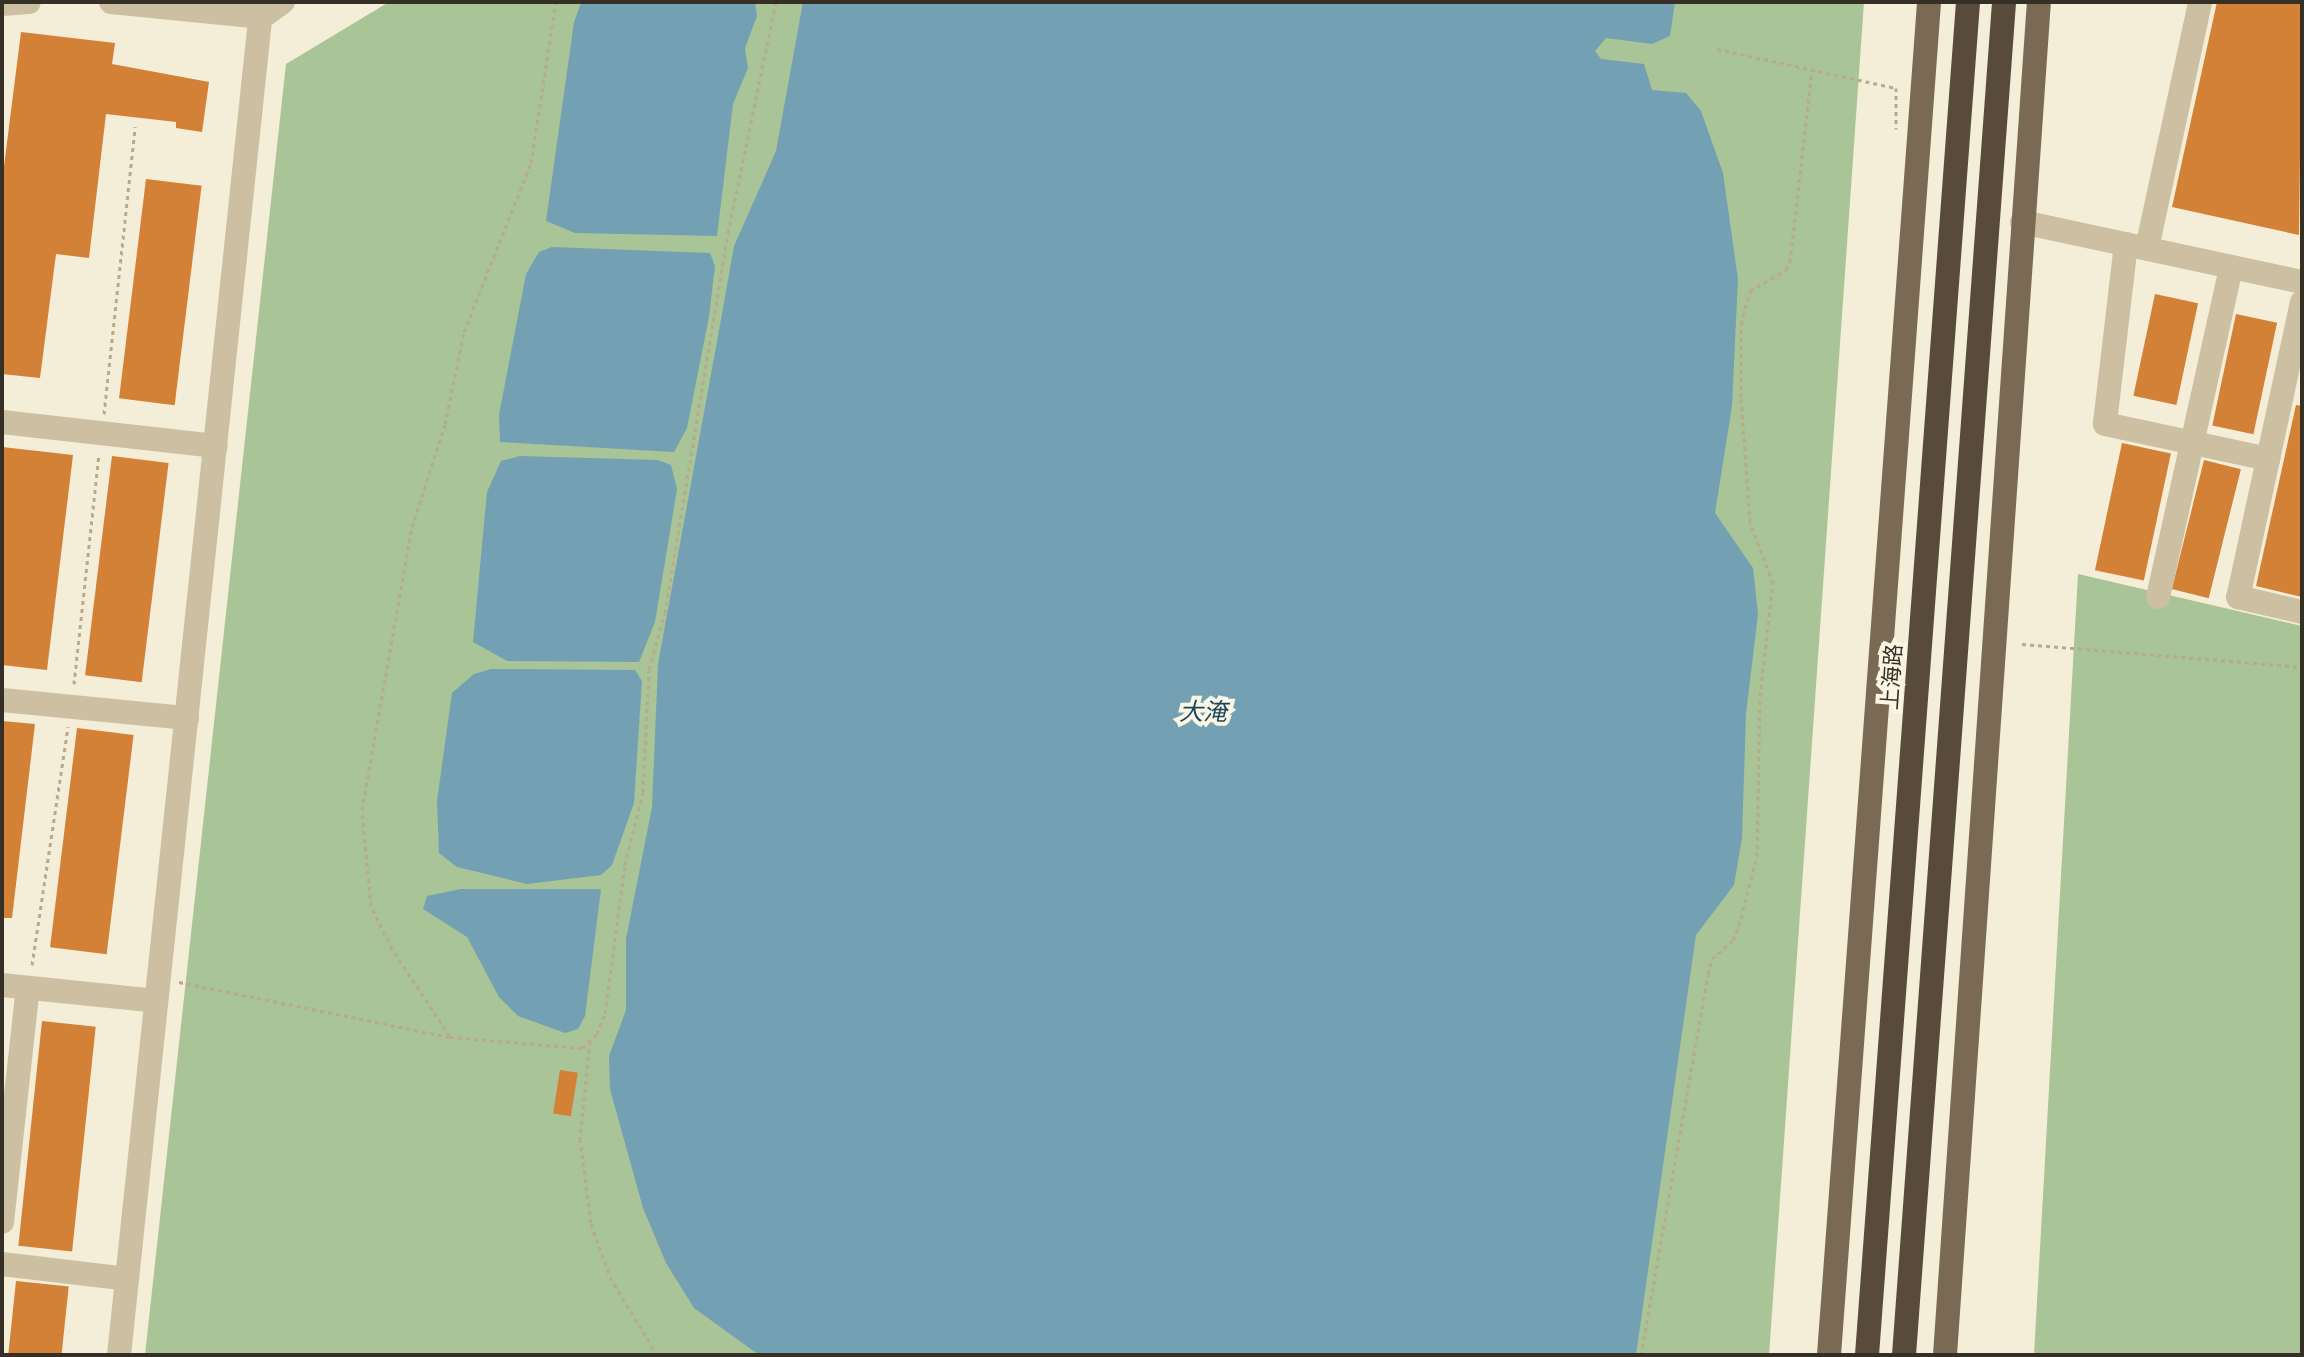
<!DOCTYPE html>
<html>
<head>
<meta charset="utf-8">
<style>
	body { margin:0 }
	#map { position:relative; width:2304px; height:1357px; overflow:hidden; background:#f4edd7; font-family:"PT Sans","Noto Sans SC",sans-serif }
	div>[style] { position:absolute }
	.green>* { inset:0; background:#a9c496 }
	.water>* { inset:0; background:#73a1b3 }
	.building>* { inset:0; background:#d28136; transform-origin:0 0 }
	.path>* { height:3px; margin-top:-1.5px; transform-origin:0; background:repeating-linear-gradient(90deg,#b8aa8c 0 4px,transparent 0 8px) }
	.minor>* { height:24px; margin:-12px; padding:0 12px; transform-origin:12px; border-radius:12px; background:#cdc0a2 }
	.major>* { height:24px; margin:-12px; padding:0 12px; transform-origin:12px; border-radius:12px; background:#7a6a54 }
	.highway>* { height:24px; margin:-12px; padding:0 12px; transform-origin:12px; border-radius:12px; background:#584b3b }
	span { translate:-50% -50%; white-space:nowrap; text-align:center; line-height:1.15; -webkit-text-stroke:8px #fbf6e4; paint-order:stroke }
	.street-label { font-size:22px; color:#362f25 }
	.water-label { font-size:24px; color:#17475c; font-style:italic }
	.frame { position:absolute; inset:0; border:4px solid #362f25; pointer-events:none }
</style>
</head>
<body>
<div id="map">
	<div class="green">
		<i style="clip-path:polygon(389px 2px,1864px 2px,1769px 1355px,145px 1355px,286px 64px)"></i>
		<i style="clip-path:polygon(2078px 574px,2302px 626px,2302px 1355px,2034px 1355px)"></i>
	</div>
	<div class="water">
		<i style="clip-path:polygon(755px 2px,757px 16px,745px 48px,748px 68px,733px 104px,717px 236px,575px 233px,546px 221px,574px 22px,581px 3px)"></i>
		<i style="clip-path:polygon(803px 2px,1675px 2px,1670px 36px,1652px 44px,1606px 38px,1595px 51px,1601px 59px,1644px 64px,1652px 90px,1686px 93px,1701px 111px,1723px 173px,1738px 279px,1732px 406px,1715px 513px,1753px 568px,1758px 614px,1746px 714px,1742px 838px,1734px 885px,1696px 935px,1636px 1355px,759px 1355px,694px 1308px,666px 1263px,643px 1208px,610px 1089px,609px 1056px,626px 1010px,626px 939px,652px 807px,658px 664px,722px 314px,734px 246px,776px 151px)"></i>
		<i style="clip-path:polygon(552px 247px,710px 253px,715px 266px,709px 317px,687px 428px,674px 452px,500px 442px,499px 415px,526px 274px,539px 252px)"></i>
		<i style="clip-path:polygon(520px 456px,658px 460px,671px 465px,677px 489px,655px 622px,639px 662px,507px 661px,473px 642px,487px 492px,501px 461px)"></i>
		<i style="clip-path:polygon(491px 669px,635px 670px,642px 681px,634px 803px,612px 865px,601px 875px,527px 884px,457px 867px,439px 853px,437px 801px,452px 693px,474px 674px)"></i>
		<i style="clip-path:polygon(461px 889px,601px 889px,585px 1016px,578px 1029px,565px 1033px,518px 1016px,499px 997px,467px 937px,423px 909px,427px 896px)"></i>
	</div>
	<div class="building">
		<i style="clip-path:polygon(2217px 2px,2302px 2px,2299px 235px,2172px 207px)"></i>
		<i style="clip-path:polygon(21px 32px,115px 43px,112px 64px,209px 82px,202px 132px,176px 128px,176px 122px,106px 114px,89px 258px,56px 254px,40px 378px,2px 374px,2px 182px)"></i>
		<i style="left:146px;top:179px;width:56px;height:221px;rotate:7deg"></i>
		<i style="left:2155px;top:294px;width:44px;height:104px;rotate:12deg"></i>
		<i style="left:2236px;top:314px;width:42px;height:114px;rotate:12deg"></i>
		<i style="clip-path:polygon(2296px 405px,2302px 406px,2302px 597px,2256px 586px)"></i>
		<i style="left:2122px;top:443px;width:50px;height:130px;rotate:12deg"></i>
		<i style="clip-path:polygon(2px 447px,73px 455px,47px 670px,2px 665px)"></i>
		<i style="left:112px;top:456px;width:57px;height:221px;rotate:7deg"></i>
		<i style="left:2204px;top:460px;width:38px;height:133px;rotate:14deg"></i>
		<i style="clip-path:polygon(2px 721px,35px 724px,12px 918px,2px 918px)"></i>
		<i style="left:77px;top:728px;width:57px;height:221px;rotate:7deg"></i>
		<i style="left:42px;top:1021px;width:54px;height:226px;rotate:6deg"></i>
		<i style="left:560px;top:1070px;width:18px;height:44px;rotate:9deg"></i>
		<i style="left:16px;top:1281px;width:53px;height:74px;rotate:6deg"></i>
	</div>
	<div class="path">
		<i style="left:1717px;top:49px;width:183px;rotate:12.3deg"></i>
		<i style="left:1896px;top:88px;width:41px;rotate:90deg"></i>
		<i style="left:104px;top:414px;width:289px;rotate:-83.8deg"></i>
		<i style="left:2022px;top:644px;width:281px;rotate:4.7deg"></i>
		<i style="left:74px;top:684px;width:232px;rotate:-83.8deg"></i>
		<i style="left:32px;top:965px;width:241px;rotate:-81.4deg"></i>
		<i style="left:179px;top:982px;width:277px;rotate:11.5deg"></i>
		<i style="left:450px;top:1037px;width:132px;rotate:4.8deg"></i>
		<i style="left:582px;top:1048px;width:21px;rotate:-43deg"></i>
		<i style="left:597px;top:1034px;width:22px;rotate:-69deg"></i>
		<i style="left:605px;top:1013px;width:149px;rotate:-82.3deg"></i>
		<i style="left:625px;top:865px;width:75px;rotate:-76.1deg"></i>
		<i style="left:643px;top:792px;width:123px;rotate:-87.2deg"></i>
		<i style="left:649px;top:669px;width:58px;rotate:-74.1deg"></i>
		<i style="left:665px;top:613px;width:385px;rotate:-80.6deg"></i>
		<i style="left:728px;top:233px;width:236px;rotate:-78.3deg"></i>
		<i style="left:450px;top:1036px;width:105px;rotate:-123.7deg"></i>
		<i style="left:392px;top:949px;width:48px;rotate:-116deg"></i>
		<i style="left:371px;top:906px;width:96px;rotate:-95.4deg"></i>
		<i style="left:362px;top:810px;width:287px;rotate:-80deg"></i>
		<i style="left:412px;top:527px;width:108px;rotate:-72.2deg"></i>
		<i style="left:445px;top:424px;width:94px;rotate:-78.3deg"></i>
		<i style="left:464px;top:332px;width:182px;rotate:-68.4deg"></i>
		<i style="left:531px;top:163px;width:163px;rotate:-81.2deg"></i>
		<i style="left:590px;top:1041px;width:99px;rotate:95.8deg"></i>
		<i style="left:580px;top:1139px;width:86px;rotate:82.6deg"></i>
		<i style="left:591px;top:1224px;width:56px;rotate:70.3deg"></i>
		<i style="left:610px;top:1277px;width:91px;rotate:58.9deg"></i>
		<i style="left:1641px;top:1355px;width:387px;rotate:-80deg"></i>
		<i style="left:1708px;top:974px;width:16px;rotate:-75deg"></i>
		<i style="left:1712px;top:959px;width:28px;rotate:-42deg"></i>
		<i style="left:1733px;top:940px;width:15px;rotate:-67deg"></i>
		<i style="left:1739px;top:926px;width:72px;rotate:-75.6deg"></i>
		<i style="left:1757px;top:856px;width:160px;rotate:-88.9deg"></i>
		<i style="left:1760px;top:696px;width:114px;rotate:-83.4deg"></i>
		<i style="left:1773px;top:583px;width:65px;rotate:-110.7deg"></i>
		<i style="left:1750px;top:522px;width:125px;rotate:-94.1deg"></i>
		<i style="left:1741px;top:397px;width:73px;rotate:-90deg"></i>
		<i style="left:1741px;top:324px;width:34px;rotate:-75deg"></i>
		<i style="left:1750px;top:291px;width:42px;rotate:-30.3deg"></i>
		<i style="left:1786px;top:270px;width:9px;rotate:-63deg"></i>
		<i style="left:1790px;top:262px;width:193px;rotate:-83.5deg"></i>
	</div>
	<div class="minor">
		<i style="left:111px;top:2px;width:152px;rotate:5.7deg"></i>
		<i style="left:262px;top:17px;width:26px;rotate:-36deg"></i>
		<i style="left:2px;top:4px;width:27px;rotate:-4deg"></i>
		<i style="left:2022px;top:222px;width:286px;rotate:12.1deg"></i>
		<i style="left:2126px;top:244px;width:181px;rotate:96.7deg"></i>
		<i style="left:2105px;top:424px;width:167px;rotate:12.1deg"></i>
		<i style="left:2147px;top:248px;width:252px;rotate:-77.8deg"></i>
		<i style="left:2302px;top:302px;width:302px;rotate:102.2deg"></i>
		<i style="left:2238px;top:597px;width:66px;rotate:13.2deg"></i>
		<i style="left:2px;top:422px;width:215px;rotate:6.4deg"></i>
		<i style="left:2158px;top:597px;width:338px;rotate:-77.5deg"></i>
		<i style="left:2px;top:700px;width:186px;rotate:5.6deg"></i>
		<i style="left:2px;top:985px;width:155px;rotate:5.9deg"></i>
		<i style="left:2px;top:1222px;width:235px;rotate:-83.7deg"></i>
		<i style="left:2px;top:1264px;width:126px;rotate:6.8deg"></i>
		<i style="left:119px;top:1355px;width:1361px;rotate:-83.97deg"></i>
	</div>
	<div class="major">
		<i style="left:1829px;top:1355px;width:1357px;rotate:-85.77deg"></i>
		<i style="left:1945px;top:1355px;width:1356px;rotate:-86.03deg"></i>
	</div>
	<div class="highway">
		<i style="left:1867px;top:1355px;width:1357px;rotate:-85.73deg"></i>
		<i style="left:1904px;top:1355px;width:1357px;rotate:-85.77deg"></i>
	</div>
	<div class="street-label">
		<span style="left:1892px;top:677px;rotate:-86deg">上海路</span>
	</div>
	<div class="water-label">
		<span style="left:1203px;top:712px">大淹</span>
	</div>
	<div class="frame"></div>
</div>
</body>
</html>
